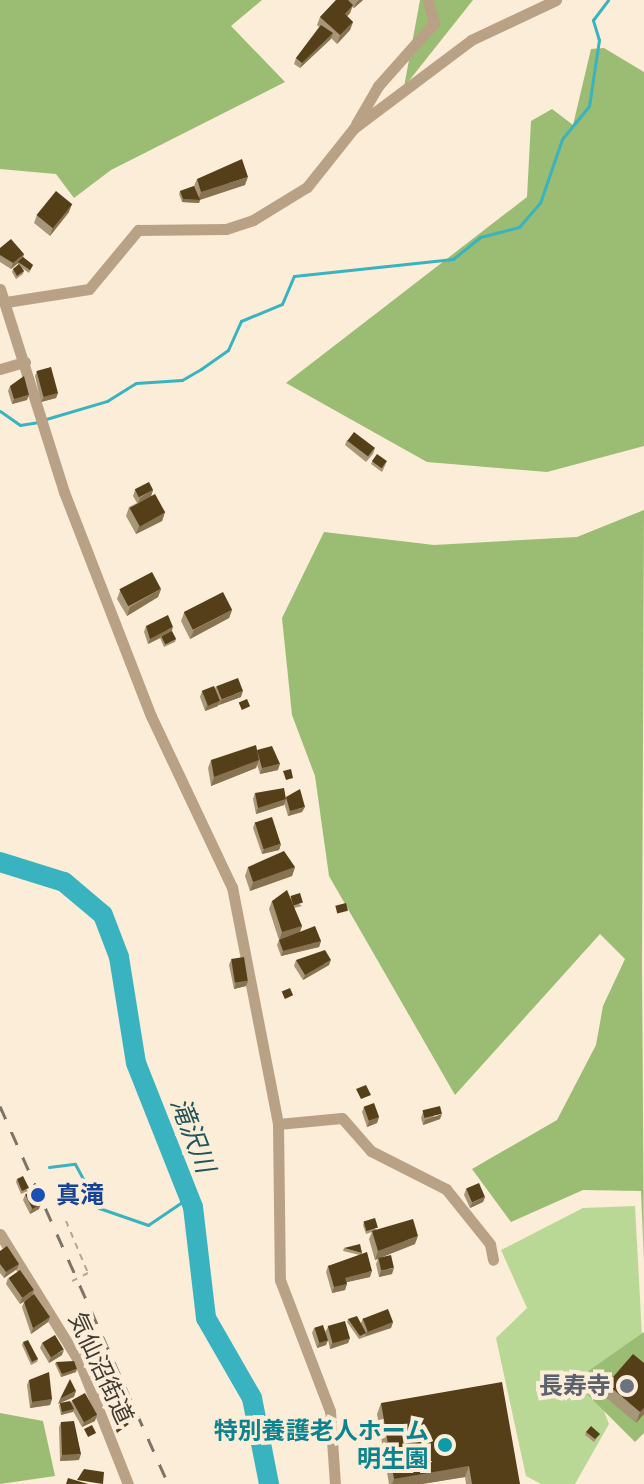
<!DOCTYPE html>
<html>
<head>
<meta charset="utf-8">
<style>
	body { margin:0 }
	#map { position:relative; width:644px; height:1484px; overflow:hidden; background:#fbedd7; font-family:Inter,"Noto Sans JP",sans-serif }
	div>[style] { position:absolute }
	.green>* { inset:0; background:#b9d895 }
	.forest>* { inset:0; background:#9bbc73 }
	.stream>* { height:3px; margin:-1.5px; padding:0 1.5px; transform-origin:1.5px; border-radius:1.5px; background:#39b3bf }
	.river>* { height:20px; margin:-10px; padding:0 10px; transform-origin:10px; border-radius:10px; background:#39b3bf }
	.path>* { height:2px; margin-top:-1px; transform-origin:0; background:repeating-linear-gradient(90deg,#b3a897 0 6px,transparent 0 12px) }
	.minor>* { height:11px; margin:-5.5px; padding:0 5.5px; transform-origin:5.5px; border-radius:5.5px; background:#b9a186 }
	.rail>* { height:3px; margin-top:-1.5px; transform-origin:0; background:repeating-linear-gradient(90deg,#7d7467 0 14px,transparent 0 28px) }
	.wall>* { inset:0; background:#a89678 }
	.shaded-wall>* { inset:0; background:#877351 }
	.building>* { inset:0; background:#553f18; transform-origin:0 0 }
	.dots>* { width:22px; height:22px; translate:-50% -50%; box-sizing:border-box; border:4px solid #fbedd7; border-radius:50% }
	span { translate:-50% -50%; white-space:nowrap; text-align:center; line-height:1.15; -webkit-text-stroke:8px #fbedd7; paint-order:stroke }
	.transit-label { font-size:24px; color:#164399; font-weight:700 }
	.left { translate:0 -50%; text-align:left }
	.street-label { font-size:24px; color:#413b32 }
	.worship-label { font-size:24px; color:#5b616d; font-weight:700 }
	.right { translate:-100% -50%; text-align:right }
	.culture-label { font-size:24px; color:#0d838f; font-weight:700 }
	.water-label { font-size:26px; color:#22555a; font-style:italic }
</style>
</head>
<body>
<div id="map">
	<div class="green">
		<i style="clip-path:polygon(635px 1206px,644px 1373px,597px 1393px,609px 1424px,575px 1484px,541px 1484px,526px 1476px,496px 1338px,527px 1308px,501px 1250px,583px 1208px)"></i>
	</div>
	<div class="forest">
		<i style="clip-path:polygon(0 0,262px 0,231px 26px,285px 82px,111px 170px,74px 198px,56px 174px,0 169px)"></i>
		<i style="clip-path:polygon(420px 0,473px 0,404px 87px)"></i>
		<i style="clip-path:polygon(604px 48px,644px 72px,644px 446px,547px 472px,427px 462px,286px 383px,527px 197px,531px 121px,552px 109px,573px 125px,591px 49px)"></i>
		<i style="clip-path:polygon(644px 510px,642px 965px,644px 1262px,641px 1191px,583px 1190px,511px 1222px,472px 1169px,557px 1120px,596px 1045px,603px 1006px,625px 959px,600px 934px,455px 1095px,329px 876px,315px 776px,292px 715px,282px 618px,324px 532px,434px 545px,577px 537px)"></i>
		<i style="clip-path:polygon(644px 1332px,644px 1433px,635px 1442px,574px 1381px)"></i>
		<i style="clip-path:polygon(0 1413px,43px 1421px,55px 1476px,0 1484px)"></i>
	</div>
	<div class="stream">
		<i style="left:0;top:411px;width:24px;rotate:35deg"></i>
		<i style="left:20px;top:425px;width:19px;rotate:-9deg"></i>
		<i style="left:46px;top:419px;width:64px;rotate:-16.4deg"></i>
		<i style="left:107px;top:401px;width:34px;rotate:-32deg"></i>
		<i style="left:136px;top:383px;width:46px;rotate:-3.7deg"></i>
		<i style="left:182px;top:380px;width:22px;rotate:-30deg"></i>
		<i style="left:201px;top:369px;width:33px;rotate:-35deg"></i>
		<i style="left:228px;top:350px;width:32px;rotate:-66deg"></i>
		<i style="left:241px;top:321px;width:44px;rotate:-22.5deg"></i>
		<i style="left:282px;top:304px;width:30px;rotate:-67deg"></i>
		<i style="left:294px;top:276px;width:160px;rotate:-6.1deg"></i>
		<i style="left:453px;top:259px;width:35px;rotate:-39deg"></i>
		<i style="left:480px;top:237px;width:40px;rotate:-14.4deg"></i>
		<i style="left:519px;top:227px;width:32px;rotate:-49deg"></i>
		<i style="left:540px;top:203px;width:68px;rotate:-71deg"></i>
		<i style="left:562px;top:139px;width:43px;rotate:-50.7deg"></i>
		<i style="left:589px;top:106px;width:67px;rotate:-81.4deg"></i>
		<i style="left:599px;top:40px;width:21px;rotate:-107deg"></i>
		<i style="left:593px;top:20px;width:25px;rotate:-53deg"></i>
		<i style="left:49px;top:1167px;width:26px;rotate:-7deg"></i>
		<i style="left:75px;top:1164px;width:50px;rotate:61.4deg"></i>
		<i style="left:99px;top:1208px;width:52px;rotate:19.1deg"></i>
		<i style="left:148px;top:1225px;width:41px;rotate:-34.1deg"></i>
		<i style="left:182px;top:1202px;width:14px;rotate:-78deg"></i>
	</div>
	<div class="river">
		<i style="left:0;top:862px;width:67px;rotate:17.4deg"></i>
		<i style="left:64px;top:882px;width:51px;rotate:40.2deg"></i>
		<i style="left:103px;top:915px;width:45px;rotate:69.1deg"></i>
		<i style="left:119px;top:957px;width:107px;rotate:80.9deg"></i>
		<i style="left:136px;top:1063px;width:155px;rotate:68.4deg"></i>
		<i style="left:193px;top:1207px;width:112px;rotate:83.3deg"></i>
		<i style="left:206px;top:1318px;width:92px;rotate:60.1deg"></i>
		<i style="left:252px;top:1398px;width:88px;rotate:78.8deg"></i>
	</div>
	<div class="path">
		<i style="left:66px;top:1221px;width:56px;rotate:67.1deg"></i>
		<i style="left:88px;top:1273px;width:18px;rotate:153deg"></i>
	</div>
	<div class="minor">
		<i style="left:356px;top:124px;width:44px;rotate:-59.9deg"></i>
		<i style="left:378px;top:86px;width:84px;rotate:-48.4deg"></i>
		<i style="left:434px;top:23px;width:24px;rotate:-105deg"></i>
		<i style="left:0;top:289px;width:213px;rotate:72.5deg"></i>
		<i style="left:64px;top:492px;width:240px;rotate:68.8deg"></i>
		<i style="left:151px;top:716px;width:189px;rotate:64.7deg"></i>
		<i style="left:232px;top:887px;width:241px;rotate:79deg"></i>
		<i style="left:278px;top:1124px;width:156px;rotate:89.3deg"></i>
		<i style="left:280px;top:1280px;width:140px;rotate:69.1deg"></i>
		<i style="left:330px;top:1411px;width:73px;rotate:86.1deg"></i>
		<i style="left:6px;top:302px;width:84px;rotate:-8.9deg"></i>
		<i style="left:89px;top:289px;width:77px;rotate:-50.3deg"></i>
		<i style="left:138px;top:230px;width:88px;rotate:-0.7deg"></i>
		<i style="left:226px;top:229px;width:28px;rotate:-18deg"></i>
		<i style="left:253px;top:220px;width:63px;rotate:-31.4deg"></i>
		<i style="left:307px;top:187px;width:75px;rotate:-51.5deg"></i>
		<i style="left:354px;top:128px;width:146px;rotate:-36.9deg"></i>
		<i style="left:471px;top:40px;width:94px;rotate:-25.2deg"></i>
		<i style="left:0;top:369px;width:26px;rotate:-16deg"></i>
		<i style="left:278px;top:1124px;width:64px;rotate:-5.4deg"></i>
		<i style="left:342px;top:1118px;width:44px;rotate:48.7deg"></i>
		<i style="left:371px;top:1151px;width:84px;rotate:26.9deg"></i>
		<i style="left:446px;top:1189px;width:70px;rotate:51.3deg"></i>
		<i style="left:490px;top:1244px;width:16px;rotate:79deg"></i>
		<i style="left:0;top:1234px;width:152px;rotate:58.2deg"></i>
		<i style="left:80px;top:1363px;width:130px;rotate:68.4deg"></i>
	</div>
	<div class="rail">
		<i style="left:0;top:1106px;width:414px;rotate:66deg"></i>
	</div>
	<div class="wall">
		<i style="clip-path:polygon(336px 0,363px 0,354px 8px,352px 7px,350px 13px,347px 16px,353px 22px,350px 30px,337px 44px,331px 38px,300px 68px,294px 64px,296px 58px,319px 27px,317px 25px,320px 17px)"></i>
		<i style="clip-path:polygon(197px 179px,245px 185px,200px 200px,199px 203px,182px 202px,179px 194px,180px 191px,194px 186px)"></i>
		<i style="clip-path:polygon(69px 212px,50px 236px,34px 223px,37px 215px)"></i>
		<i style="clip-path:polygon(0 248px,24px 254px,23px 257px,33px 265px,29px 273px,22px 268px,24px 271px,23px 274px,16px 279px,12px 272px,13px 269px,18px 265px,18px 263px,11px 269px,0 262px)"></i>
		<i style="clip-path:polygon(37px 371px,58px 393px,56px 398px,41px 402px,35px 376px)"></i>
		<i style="clip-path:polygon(10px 386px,27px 400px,12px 404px,8px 391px)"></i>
		<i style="clip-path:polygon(347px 440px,375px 448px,373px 454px,366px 462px,345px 445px)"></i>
		<i style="clip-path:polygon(387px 461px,382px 472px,371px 464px,372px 462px)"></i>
		<i style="clip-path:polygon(135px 490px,153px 490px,151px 496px,165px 512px,162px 521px,136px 534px,126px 516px,129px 507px,137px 503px,133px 496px)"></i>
		<i style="clip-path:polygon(161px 589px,158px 597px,127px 616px,117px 599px,120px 591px)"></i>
		<i style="clip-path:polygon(232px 610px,229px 618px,190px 639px,181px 621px,184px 613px)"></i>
		<i style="clip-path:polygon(146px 626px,171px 631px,176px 639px,175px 642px,164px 647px,160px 638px,148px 644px,144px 632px)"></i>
		<i style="clip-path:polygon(216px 686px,241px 697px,219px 705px,219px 704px,218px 706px,205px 711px,200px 697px,202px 691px,215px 689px)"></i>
		<i style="clip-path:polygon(257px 750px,278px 770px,260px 774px,257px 764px,256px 768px,211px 786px,208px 768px,211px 760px)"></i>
		<i style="clip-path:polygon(255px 793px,286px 799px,286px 797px,302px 812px,288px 816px,284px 803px,284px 805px,256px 814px,253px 799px)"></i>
		<i style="clip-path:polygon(255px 822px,281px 844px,279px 850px,262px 854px,253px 828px)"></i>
		<i style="clip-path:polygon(248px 867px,295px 867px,292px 876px,250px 891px,245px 876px)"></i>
		<i style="clip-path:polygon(289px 897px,302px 906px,294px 908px,302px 926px,300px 932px,321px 941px,319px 947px,281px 956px,277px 945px,279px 940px,269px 909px,272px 901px)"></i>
		<i style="clip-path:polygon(231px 960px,248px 981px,246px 986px,234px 989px,229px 965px)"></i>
		<i style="clip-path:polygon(296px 960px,329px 965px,303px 980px,294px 966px)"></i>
		<i style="clip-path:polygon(364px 1107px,379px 1117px,377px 1123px,367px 1127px,362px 1112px)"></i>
		<i style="clip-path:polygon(423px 1112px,440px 1119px,423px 1125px,421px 1118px)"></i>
		<i style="clip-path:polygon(17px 1179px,28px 1191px,21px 1194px,16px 1182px)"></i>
		<i style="clip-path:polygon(466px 1189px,485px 1197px,483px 1202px,470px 1208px,464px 1195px)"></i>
		<i style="clip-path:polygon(25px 1195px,39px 1209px,30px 1214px,23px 1200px)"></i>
		<i style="clip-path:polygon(364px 1222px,377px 1230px,415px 1244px,379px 1258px,392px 1274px,379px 1277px,376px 1264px,378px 1259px,375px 1260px,369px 1239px,372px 1232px,366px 1234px,363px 1225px)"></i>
		<i style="clip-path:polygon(344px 1248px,362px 1253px,370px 1277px,347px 1282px,345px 1290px,332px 1293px,326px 1272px,328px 1266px,360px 1255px,343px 1251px)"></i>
		<i style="clip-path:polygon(0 1251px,19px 1264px,17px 1269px,4px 1278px,0 1273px)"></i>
		<i style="clip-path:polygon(8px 1278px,32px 1296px,48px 1322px,31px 1334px,22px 1307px,24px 1302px,27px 1300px,20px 1304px,6px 1284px)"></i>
		<i style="clip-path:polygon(363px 1318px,393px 1322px,391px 1328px,359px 1339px,347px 1322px,348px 1319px,361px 1323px)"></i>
		<i style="clip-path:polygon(328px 1327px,350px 1338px,348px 1343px,330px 1349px,328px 1340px,326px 1345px,317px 1348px,312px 1333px,314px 1328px,325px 1332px)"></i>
		<i style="clip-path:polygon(23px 1342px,38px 1359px,37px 1362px,31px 1365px,22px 1345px)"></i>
		<i style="clip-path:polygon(42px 1343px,62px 1355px,49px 1363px,40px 1348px)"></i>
		<i style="clip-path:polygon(87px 1344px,104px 1355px,102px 1360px,92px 1365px,85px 1350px)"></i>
		<i style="clip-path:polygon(56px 1362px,76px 1372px,61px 1377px,55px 1364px)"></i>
		<i style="clip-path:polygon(644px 1363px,644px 1414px,636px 1423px,603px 1395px,607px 1384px)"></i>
		<i style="clip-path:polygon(29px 1380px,52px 1399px,50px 1405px,30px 1408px,27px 1385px)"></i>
		<i style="clip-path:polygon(72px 1400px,95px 1421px,82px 1427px,73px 1411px,61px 1415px,59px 1406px,60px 1403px,71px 1403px)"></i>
		<i style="clip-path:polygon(381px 1403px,520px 1484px,466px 1484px,465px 1477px,422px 1484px,389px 1484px,377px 1414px)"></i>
		<i style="clip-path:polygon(61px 1422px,79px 1460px,60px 1461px,59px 1427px)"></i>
		<i style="clip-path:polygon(586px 1432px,600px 1434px,594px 1442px,585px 1435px)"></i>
	</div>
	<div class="shaded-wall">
		<i style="clip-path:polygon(359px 0,363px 0,354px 8px,356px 3px)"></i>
		<i style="clip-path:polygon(353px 5px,350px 13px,342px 23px,345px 14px)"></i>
		<i style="clip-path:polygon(353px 22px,350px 30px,337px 44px,340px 35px)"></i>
		<i style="clip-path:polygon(333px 33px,331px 39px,300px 68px,302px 63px)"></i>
		<i style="clip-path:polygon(248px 177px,245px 185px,199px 200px,200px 200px,199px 203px,182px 202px,183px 199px,198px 200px,201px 192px)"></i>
		<i style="clip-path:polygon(72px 204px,69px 212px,50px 236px,53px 227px)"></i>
		<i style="clip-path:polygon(24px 254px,22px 260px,11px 269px,13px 263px)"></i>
		<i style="clip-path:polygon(58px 393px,56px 398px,41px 402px,44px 397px)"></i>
		<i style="clip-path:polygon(29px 395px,27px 400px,12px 404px,14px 399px)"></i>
		<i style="clip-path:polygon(153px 490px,151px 496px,138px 504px,140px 498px)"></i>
		<i style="clip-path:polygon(165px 512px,162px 521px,136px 534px,139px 526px)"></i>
		<i style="clip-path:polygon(161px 589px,158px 597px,127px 616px,130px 607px)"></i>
		<i style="clip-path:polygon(232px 610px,229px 618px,190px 639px,194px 630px)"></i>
		<i style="clip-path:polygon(173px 627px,171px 633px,161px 636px,160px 638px,148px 644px,150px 639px)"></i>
		<i style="clip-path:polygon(243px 691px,241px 697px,219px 705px,221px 700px)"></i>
		<i style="clip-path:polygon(220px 701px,218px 706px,205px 711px,207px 705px)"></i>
		<i style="clip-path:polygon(259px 760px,256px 768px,211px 786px,214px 777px)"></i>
		<i style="clip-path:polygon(280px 764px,278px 770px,260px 774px,262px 768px)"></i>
		<i style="clip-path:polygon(286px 799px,284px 805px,256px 814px,258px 808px)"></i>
		<i style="clip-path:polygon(305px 807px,302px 812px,288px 816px,290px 811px)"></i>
		<i style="clip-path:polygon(281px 844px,279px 850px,262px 854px,264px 849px)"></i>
		<i style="clip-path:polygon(295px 867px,292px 876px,250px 891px,253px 882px)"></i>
		<i style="clip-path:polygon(302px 926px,299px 934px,279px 941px,282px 932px)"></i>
		<i style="clip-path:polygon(321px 941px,319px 947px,281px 956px,283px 951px)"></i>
		<i style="clip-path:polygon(331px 960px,329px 965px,303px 980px,305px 975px)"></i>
		<i style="clip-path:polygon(248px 981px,246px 986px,234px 989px,236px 983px)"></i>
		<i style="clip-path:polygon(442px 1114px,440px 1119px,423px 1125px,425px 1120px)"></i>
		<i style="clip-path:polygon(379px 1117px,377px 1123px,367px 1127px,369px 1121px)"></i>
		<i style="clip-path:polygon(485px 1197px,483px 1202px,470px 1208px,472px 1203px)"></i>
		<i style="clip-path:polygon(41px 1204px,39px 1209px,30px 1214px,32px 1208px)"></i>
		<i style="clip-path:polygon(418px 1236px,415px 1244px,375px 1260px,378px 1251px)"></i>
		<i style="clip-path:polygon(19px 1264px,17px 1269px,4px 1278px,6px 1272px)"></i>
		<i style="clip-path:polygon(394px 1268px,392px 1274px,379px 1277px,381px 1271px)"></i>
		<i style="clip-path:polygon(372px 1271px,370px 1277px,343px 1283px,345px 1278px)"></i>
		<i style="clip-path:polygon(347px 1284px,345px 1290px,332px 1293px,334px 1287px)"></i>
		<i style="clip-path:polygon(34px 1290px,32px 1296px,20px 1304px,22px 1298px)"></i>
		<i style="clip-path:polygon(50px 1317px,48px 1322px,31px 1334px,33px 1328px)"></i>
		<i style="clip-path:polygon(393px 1322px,391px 1328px,365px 1336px,367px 1331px)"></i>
		<i style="clip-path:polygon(350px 1338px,348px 1343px,330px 1349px,332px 1343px)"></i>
		<i style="clip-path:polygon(328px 1340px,326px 1345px,317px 1348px,319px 1343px)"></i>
		<i style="clip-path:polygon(64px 1350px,62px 1355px,49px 1363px,51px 1357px)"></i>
		<i style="clip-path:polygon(104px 1355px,102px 1360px,92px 1365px,94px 1359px)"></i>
		<i style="clip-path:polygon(77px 1369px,76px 1372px,61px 1377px,62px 1374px)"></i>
		<i style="clip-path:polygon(76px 1391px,74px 1397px,58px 1404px,60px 1399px)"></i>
		<i style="clip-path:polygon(52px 1399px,50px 1405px,30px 1408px,32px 1402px)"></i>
		<i style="clip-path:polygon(644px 1408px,644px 1414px,636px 1423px,640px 1412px)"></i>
		<i style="clip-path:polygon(74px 1409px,73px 1412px,61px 1415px,62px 1412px)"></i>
		<i style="clip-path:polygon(97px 1415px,95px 1421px,82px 1427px,84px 1422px)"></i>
		<i style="clip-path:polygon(81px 1454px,79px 1460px,60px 1461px,62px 1455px)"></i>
		<i style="clip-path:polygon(469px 1466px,465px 1477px,422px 1484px,392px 1484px,394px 1479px)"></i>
	</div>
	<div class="building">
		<i style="clip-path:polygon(336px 0,348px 0,353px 5px,345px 14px,353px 22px,340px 35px,320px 17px)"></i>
		<i style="clip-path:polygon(321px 25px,333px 33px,302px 63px,296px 58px)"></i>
		<i style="clip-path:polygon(242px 159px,248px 177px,201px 192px,197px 179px)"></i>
		<i style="clip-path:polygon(194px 186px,200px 200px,183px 199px,180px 191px)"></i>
		<i style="left:56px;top:191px;width:21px;height:31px;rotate:39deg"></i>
		<i style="clip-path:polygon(11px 239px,24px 254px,13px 263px,0 255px,0 248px)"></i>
		<i style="clip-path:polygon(23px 257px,33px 265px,30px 270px,18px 262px)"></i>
		<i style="clip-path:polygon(19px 264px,24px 271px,17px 276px,13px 269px)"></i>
		<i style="left:51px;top:367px;width:27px;height:15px;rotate:75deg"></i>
		<i style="clip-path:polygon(24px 376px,29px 395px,14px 399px,10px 386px)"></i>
		<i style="left:354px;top:432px;width:26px;height:11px;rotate:37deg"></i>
		<i style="left:377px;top:454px;width:12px;height:9px;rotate:35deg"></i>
		<i style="left:149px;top:482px;width:9px;height:16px;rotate:63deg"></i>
		<i style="left:155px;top:494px;width:21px;height:29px;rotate:61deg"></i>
		<i style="left:152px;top:572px;width:19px;height:37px;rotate:62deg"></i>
		<i style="left:223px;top:592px;width:20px;height:44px;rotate:63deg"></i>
		<i style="clip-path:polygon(168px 615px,173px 627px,150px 639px,146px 626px)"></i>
		<i style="left:172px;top:631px;width:9px;height:12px;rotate:63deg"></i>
		<i style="left:238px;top:678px;width:14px;height:23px;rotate:69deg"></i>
		<i style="left:214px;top:686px;width:16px;height:13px;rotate:68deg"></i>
		<i style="left:247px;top:699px;width:8px;height:9px;rotate:67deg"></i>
		<i style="clip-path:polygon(256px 745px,259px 760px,214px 777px,211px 760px)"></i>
		<i style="clip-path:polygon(272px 746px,280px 764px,262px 768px,257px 750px)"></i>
		<i style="clip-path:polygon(291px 769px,293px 778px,286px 780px,283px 771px)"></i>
		<i style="clip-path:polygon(284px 788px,286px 799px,258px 808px,255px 793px)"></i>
		<i style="clip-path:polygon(300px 789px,305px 807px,290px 811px,286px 797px)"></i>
		<i style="left:272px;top:817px;width:28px;height:18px;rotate:72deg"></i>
		<i style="clip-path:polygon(284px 851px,295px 867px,253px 882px,248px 867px)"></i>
		<i style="clip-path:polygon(287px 890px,302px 926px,282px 932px,272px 901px)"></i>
		<i style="left:300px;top:893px;width:10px;height:10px;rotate:73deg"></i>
		<i style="left:346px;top:903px;width:8px;height:11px;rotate:76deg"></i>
		<i style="clip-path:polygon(315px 926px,321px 941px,283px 951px,279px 940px)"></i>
		<i style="clip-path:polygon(325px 950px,331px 960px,305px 975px,296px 960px)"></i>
		<i style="left:244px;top:957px;width:24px;height:13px;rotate:81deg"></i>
		<i style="left:290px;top:988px;width:8px;height:9px;rotate:67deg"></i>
		<i style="clip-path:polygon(366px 1085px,371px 1095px,361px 1099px,356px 1089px)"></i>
		<i style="left:374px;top:1103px;width:15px;height:11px;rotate:70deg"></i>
		<i style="left:440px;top:1106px;width:8px;height:18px;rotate:76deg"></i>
		<i style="clip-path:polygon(23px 1176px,29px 1188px,22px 1191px,17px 1179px)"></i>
		<i style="left:479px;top:1183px;width:15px;height:14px;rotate:67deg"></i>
		<i style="left:34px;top:1190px;width:16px;height:10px;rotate:63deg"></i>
		<i style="left:375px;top:1218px;width:10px;height:12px;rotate:73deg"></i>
		<i style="clip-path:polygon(413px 1219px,418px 1236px,378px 1251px,372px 1231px)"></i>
		<i style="clip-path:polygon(360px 1244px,362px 1253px,344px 1248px)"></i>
		<i style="clip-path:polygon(7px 1246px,19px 1264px,6px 1272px,0 1264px,0 1251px)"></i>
		<i style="clip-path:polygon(367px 1252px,372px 1271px,345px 1278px,347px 1284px,334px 1287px,328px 1266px)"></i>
		<i style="left:391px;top:1255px;width:13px;height:13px;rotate:77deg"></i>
		<i style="left:20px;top:1270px;width:24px;height:14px;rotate:55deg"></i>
		<i style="clip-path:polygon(34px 1294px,50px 1317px,33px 1328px,24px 1302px)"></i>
		<i style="left:388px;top:1309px;width:14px;height:27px;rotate:69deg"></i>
		<i style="clip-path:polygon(357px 1316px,366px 1333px,360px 1336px,348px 1319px)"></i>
		<i style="left:345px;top:1321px;width:18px;height:18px;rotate:74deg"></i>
		<i style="left:323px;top:1325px;width:16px;height:9px;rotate:72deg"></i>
		<i style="left:55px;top:1335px;width:17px;height:15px;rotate:59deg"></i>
		<i style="left:96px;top:1339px;width:18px;height:10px;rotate:63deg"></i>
		<i style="clip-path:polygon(28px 1340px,38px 1359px,32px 1362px,23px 1342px)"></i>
		<i style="clip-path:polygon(633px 1354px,644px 1363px,644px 1408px,640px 1412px,607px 1384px)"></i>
		<i style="clip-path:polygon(74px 1361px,77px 1369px,62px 1374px,56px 1362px)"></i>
		<i style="clip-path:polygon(49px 1372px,52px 1399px,32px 1402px,29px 1380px)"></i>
		<i style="clip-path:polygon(70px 1379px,76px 1391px,60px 1399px)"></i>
		<i style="clip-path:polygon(502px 1382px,520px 1484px,472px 1484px,469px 1466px,394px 1479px,381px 1403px)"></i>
		<i style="left:85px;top:1393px;width:25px;height:15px;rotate:61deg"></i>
		<i style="clip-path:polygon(70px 1401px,74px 1409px,62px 1412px,60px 1403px)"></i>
		<i style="clip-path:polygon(122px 1419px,129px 1424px,117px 1433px,113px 1422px)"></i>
		<i style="clip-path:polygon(74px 1421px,81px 1454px,62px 1455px,61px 1422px)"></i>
		<i style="left:92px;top:1425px;width:9px;height:9px;rotate:63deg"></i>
		<i style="clip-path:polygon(591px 1426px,600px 1434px,595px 1439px,586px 1432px)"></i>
		<i style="clip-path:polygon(84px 1469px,104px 1472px,103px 1484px,77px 1480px)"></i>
		<i style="clip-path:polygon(68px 1478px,88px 1484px,66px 1484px)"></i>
	</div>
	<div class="dots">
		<i style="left:38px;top:1195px;background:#1a4fb4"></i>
		<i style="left:627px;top:1386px;background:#6b7280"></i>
		<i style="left:445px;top:1445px;background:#0f9aa8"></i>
	</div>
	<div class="transit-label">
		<span class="left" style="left:56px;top:1195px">真滝</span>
	</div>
	<div class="street-label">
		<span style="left:101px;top:1368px;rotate:65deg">気仙沼街道</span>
	</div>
	<div class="worship-label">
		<span class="right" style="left:611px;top:1386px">長寿寺</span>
	</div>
	<div class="culture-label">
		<span class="right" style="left:429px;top:1445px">特別養護老人ホーム<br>明生園</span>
	</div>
	<div class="water-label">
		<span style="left:193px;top:1135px;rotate:69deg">滝沢川</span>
	</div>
</div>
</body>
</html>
